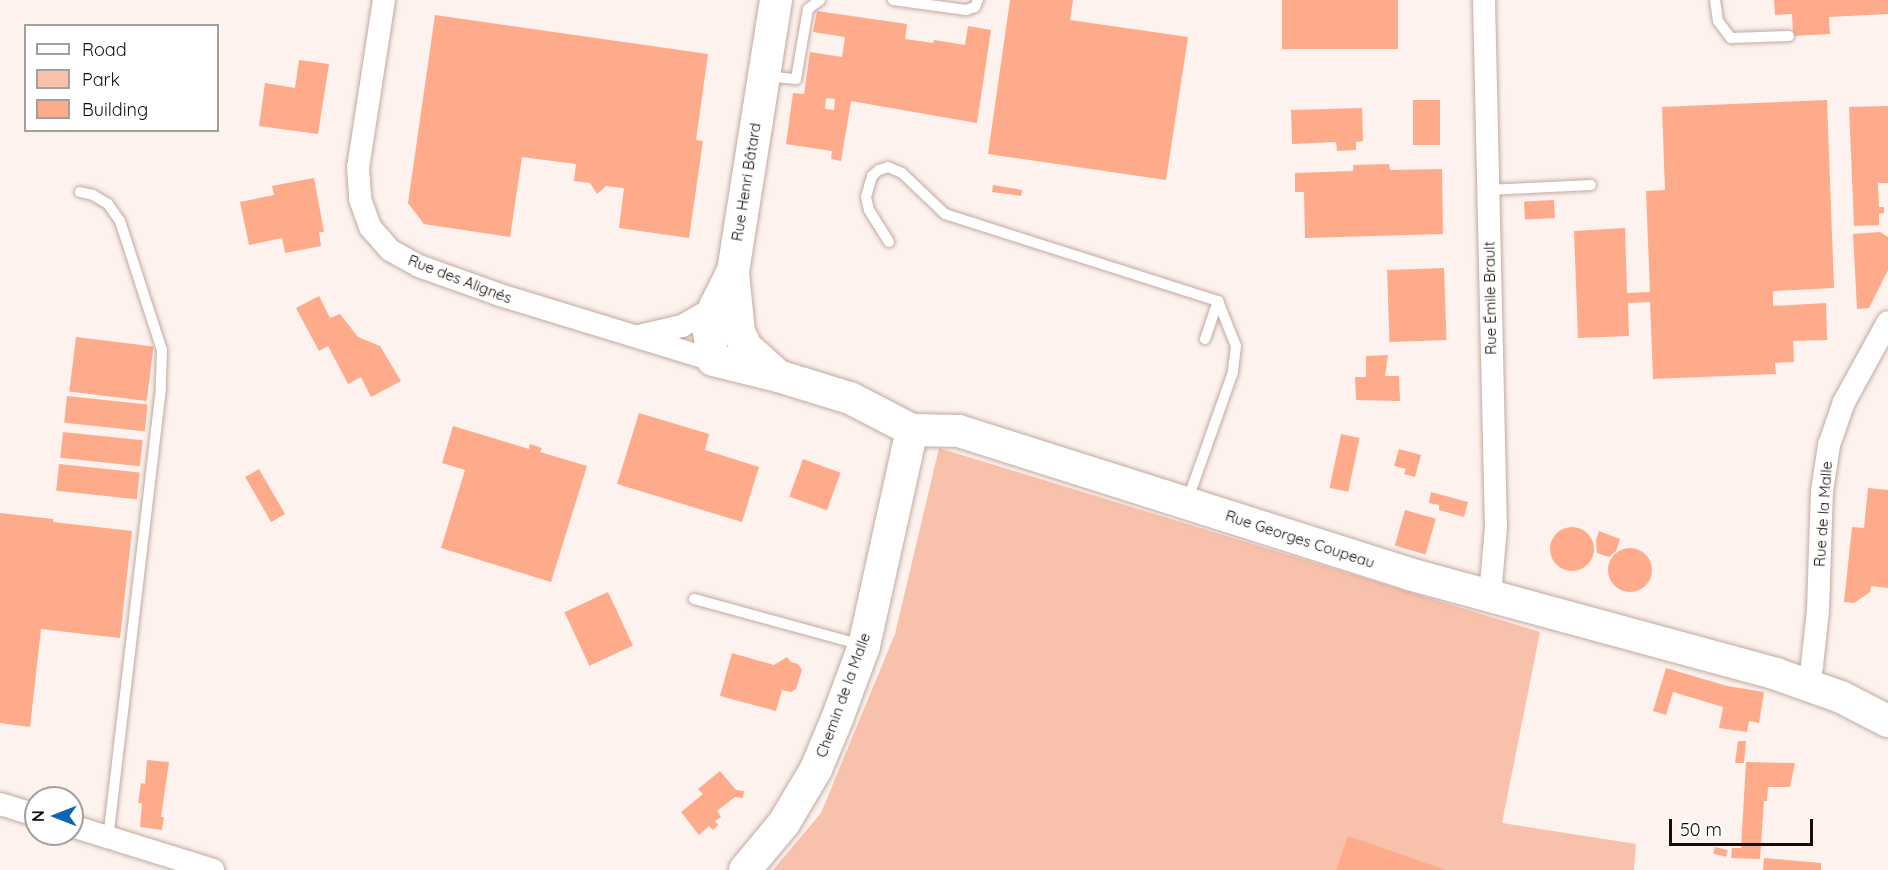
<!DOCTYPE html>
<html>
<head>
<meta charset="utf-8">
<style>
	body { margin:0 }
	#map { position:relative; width:1888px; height:870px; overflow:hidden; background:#fdf2ee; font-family:Quicksand,sans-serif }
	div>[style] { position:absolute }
	.green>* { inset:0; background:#f8c1ac }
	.building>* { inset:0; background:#feab8b; transform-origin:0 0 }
	.round { border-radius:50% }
	.roads { filter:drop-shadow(0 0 2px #c2a99f) drop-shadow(0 0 2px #c2a99f) }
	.lane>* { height:10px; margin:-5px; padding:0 5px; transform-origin:5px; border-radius:5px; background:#fff }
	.street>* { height:22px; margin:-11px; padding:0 11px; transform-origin:11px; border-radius:11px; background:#fff }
	.secondary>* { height:32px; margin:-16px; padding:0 16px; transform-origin:16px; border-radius:16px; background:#fff }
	span { translate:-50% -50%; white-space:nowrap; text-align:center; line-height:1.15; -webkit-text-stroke:4.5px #fff; paint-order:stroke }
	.street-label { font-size:15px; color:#170e0b }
	.legend { position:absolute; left:24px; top:24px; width:195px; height:108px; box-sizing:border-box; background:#fff; border:2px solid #a29f9d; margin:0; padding:8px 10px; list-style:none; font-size:18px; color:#170e0b }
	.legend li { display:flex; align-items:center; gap:12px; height:30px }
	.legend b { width:30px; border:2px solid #a29f9d }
	.north { position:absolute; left:24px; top:786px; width:60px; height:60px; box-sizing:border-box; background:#fff; border:2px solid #a29f9d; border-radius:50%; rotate:270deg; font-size:16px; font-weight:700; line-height:24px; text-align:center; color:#170e0b }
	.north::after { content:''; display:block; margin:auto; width:21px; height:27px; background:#0d65b2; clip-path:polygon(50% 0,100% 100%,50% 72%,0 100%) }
	.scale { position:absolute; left:1669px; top:819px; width:144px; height:27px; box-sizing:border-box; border:3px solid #170e0b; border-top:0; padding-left:8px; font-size:18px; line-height:21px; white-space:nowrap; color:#170e0b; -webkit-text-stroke:4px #fff; paint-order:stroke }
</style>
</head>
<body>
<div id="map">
	<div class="green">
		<i style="clip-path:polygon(939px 448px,1540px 632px,1502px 823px,1636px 844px,1634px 870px,773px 870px,821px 813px,895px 634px)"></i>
	</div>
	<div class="building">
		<i style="clip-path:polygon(1010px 0,1073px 0,1070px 20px,1188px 37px,1166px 180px,988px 154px)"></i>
		<i style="left:1282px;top:0;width:116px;height:49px"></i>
		<i style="clip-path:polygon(1774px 0,1888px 0,1888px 14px,1829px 17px,1830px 34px,1793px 36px,1792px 14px,1775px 15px)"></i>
		<i style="clip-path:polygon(evenodd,817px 11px,907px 24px,905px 39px,933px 43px,934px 40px,965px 45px,968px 26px,991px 30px,977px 123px,851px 101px,841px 161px,831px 159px,832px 151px,786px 144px,793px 93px,804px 94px,810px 52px,842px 57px,845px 37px,813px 32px,817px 11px,826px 98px,835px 99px,834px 110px,825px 109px,826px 98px)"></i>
		<i style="clip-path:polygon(435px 15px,708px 54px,696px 140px,703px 141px,689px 238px,619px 228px,624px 188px,606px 186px,597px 194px,590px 183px,574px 181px,576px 164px,522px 157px,510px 237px,424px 224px,408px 203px)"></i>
		<i style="clip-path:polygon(299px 60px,329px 64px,318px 134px,259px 126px,265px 83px,295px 88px)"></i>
		<i style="left:1440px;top:100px;width:45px;height:27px;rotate:90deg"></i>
		<i style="clip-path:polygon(1827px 100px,1834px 288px,1773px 291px,1773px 306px,1826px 303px,1827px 340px,1793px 341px,1794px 362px,1775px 363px,1776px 374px,1653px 379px,1650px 302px,1628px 303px,1629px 336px,1578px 338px,1574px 231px,1625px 228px,1627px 293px,1650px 292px,1646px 191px,1665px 190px,1662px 107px)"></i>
		<i style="clip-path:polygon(1888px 106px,1888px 183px,1878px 183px,1879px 207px,1884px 207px,1884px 213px,1879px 214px,1879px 225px,1854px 226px,1849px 107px)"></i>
		<i style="clip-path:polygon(1362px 108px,1363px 141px,1356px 142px,1356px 150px,1337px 151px,1336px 142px,1292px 144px,1291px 110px)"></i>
		<i style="clip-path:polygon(1389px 164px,1390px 170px,1442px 169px,1443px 234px,1305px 238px,1304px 192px,1295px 192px,1295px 173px,1353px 171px,1353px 165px)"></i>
		<i style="clip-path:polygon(314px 178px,324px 232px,319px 232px,321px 246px,285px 253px,282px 238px,249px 245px,240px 202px,274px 195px,272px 186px)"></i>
		<i style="clip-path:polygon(993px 185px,1022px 190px,1021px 196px,992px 192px)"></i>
		<i style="left:1554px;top:200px;width:18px;height:30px;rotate:87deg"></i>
		<i style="clip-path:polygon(1880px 232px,1888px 237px,1888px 270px,1869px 308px,1857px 309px,1853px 234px)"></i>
		<i style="left:1444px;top:268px;width:72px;height:57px;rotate:88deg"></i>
		<i style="clip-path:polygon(319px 296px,330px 318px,340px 314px,358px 337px,380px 346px,401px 381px,371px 397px,361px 377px,348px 384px,328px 346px,319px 351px,296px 308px)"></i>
		<i style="left:76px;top:337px;width:78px;height:55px;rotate:7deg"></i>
		<i style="clip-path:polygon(1388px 355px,1385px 376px,1399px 376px,1400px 401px,1356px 400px,1355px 377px,1366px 377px,1366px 356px)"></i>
		<i style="left:67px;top:396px;width:81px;height:27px;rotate:6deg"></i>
		<i style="clip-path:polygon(639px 413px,709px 434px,705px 450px,759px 467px,742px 522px,617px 484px)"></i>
		<i style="clip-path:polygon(453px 426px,529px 449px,530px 444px,542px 448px,540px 452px,587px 466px,551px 582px,441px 548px,465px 470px,442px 463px)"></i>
		<i style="left:63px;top:432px;width:80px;height:26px;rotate:6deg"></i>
		<i style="left:1341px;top:434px;width:19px;height:55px;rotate:12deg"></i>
		<i style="clip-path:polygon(1399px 449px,1421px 455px,1415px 477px,1404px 474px,1406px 469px,1394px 466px)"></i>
		<i style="left:803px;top:459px;width:40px;height:40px;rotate:20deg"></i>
		<i style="left:59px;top:464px;width:81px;height:27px;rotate:6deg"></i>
		<i style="left:259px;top:469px;width:52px;height:16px;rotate:60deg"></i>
		<i style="clip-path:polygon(1868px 488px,1888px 490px,1888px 588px,1871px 586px,1870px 592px,1854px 603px,1844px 602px,1852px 527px,1864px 528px)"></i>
		<i style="clip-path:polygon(1431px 492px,1468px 502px,1464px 517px,1439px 510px,1439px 505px,1429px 503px)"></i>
		<i style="left:1405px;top:510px;width:32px;height:37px;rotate:16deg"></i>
		<i style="clip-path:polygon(0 513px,53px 519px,53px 522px,132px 531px,120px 638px,41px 629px,30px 727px,0 723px)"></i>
		<i class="round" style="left:1550px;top:527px;width:44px;height:44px"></i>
		<i style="clip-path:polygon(1599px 531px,1620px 539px,1616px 551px,1609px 557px,1597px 553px,1596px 540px)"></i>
		<i class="round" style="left:1608px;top:548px;width:44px;height:44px"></i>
		<i style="left:608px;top:592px;width:59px;height:48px;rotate:65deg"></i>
		<i style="clip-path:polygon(732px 653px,774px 665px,787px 657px,791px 662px,798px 664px,802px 670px,796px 689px,791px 692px,782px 690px,776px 711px,720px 696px)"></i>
		<i style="clip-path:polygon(1666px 668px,1727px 686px,1764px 692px,1759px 723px,1749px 721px,1747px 732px,1719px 728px,1723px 707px,1673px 692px,1666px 715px,1653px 711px)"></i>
		<i style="clip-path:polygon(1738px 741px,1746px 741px,1744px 763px,1735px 763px)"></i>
		<i style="clip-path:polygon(147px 760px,169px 762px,161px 817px,164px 817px,162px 830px,140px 827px,142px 803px,138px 803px,141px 783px,145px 784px)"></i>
		<i style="clip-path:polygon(1746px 762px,1795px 763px,1790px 787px,1768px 787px,1767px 801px,1764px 801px,1760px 859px,1731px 858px,1732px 848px,1741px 848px)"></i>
		<i style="clip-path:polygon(720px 771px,736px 790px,744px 791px,743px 798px,735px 797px,717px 811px,721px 817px,715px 821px,718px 825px,713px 830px,709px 826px,699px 835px,681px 812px,703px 794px,698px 789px)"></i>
		<i style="clip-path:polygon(1348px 836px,1446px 870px,1336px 870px)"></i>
		<i style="left:1715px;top:847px;width:13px;height:7px;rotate:13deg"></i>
		<i style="clip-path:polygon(1764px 858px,1821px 863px,1821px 870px,1763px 870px)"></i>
	</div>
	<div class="roads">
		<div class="lane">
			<i style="left:893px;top:0;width:74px;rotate:7.8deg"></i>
			<i style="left:966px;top:10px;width:9px;rotate:-18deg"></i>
			<i style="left:975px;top:7px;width:8px;rotate:-67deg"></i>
			<i style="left:1715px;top:0;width:21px;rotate:82deg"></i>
			<i style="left:1718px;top:21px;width:21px;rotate:53deg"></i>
			<i style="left:1731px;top:38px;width:58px;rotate:-2deg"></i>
			<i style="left:766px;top:76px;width:30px;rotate:6deg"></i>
			<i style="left:796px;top:79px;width:71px;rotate:-80.3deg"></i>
			<i style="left:808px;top:9px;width:15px;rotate:-37deg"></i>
			<i style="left:1488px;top:190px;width:103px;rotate:-2.8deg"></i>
			<i style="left:80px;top:192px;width:13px;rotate:13deg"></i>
			<i style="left:93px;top:195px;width:17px;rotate:31deg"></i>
			<i style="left:108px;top:204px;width:21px;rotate:55deg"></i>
			<i style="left:120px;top:221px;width:136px;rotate:72deg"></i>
			<i style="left:162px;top:350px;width:38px;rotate:92deg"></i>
			<i style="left:161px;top:388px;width:452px;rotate:96.7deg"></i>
			<i style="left:889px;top:242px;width:38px;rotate:-122deg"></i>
			<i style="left:869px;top:210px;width:13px;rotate:-103deg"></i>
			<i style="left:866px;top:197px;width:22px;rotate:-74deg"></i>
			<i style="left:872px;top:176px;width:9px;rotate:-41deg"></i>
			<i style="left:879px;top:170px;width:9px;rotate:-18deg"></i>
			<i style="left:888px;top:167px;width:15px;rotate:23deg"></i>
			<i style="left:902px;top:173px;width:59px;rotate:43.6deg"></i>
			<i style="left:945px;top:214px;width:287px;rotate:17.7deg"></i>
			<i style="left:1218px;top:301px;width:48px;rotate:68.2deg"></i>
			<i style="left:1236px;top:346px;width:26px;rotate:97deg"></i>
			<i style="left:1233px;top:372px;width:138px;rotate:109.5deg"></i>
			<i style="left:1205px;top:339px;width:40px;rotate:-71.1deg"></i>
			<i style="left:694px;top:599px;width:174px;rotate:15.3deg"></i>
		</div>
		<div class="street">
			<i style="left:384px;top:0;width:169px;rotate:98.8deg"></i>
			<i style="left:358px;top:167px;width:32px;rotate:86deg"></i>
			<i style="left:360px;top:199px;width:30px;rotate:70deg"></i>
			<i style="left:370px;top:227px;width:30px;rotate:49deg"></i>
			<i style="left:390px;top:250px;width:33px;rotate:29deg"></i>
			<i style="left:419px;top:266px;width:86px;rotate:19.7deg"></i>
			<i style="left:500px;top:295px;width:223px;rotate:17deg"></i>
			<i style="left:1484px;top:0;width:527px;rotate:88.7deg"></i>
			<i style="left:1496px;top:527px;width:68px;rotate:95deg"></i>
			<i style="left:639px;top:336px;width:44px;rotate:-13.1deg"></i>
			<i style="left:682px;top:326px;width:38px;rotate:-30deg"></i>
			<i style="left:1807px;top:684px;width:19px;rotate:-74deg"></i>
			<i style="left:1812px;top:666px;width:56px;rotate:-83.9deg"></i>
			<i style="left:1818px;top:610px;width:119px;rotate:-88.1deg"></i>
			<i style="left:1822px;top:491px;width:47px;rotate:-81.3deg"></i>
			<i style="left:1829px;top:445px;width:46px;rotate:-70.8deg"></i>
			<i style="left:1844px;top:402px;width:91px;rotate:-61.2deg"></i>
			<i style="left:0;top:804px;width:38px;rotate:17deg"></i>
			<i style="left:72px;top:826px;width:148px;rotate:17.3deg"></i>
		</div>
		<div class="secondary">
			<i style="left:776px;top:0;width:274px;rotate:99deg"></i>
			<i style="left:733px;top:271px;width:40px;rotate:116.6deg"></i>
			<i style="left:715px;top:307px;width:25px;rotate:104deg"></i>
			<i style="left:709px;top:331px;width:29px;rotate:82deg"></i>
			<i style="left:713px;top:360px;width:67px;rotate:13.8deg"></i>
			<i style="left:778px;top:376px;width:75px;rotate:17deg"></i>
			<i style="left:850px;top:398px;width:70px;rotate:27.3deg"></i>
			<i style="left:912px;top:430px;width:47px;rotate:1.2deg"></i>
			<i style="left:959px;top:431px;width:472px;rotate:17.6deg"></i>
			<i style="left:1409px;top:574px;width:380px;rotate:15.2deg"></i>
			<i style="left:1776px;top:674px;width:69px;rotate:19.5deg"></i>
			<i style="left:1841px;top:697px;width:53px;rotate:27.1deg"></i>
			<i style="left:733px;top:273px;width:59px;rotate:84.2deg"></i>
			<i style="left:739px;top:332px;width:17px;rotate:65deg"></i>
			<i style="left:746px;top:347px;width:42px;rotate:42.1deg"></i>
			<i style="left:745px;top:870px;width:61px;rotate:-50.3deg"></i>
			<i style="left:784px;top:823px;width:63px;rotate:-59.3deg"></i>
			<i style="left:816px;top:769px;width:54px;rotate:-67.2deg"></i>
			<i style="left:837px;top:719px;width:78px;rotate:-69.7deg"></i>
			<i style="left:864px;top:646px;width:221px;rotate:-77.5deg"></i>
		</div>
	</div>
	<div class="street-label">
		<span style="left:746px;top:182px;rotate:-81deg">Rue Henri Bâtard</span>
		<span style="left:460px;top:279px;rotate:21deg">Rue des Alignés</span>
		<span style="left:1490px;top:298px;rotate:-91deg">Rue Émile Brault</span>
		<span style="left:1823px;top:514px;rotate:-86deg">Rue de la Malle</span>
		<span style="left:1300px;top:539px;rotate:18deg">Rue Georges Coupeau</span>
		<span style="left:843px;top:695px;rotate:-70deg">Chemin de la Malle</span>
	</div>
	<ul class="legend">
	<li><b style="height:8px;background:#fff"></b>Road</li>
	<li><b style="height:16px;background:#f8c1ac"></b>Park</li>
	<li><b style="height:16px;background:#feab8b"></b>Building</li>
	</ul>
	<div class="north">N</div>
	<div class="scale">50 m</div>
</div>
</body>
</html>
